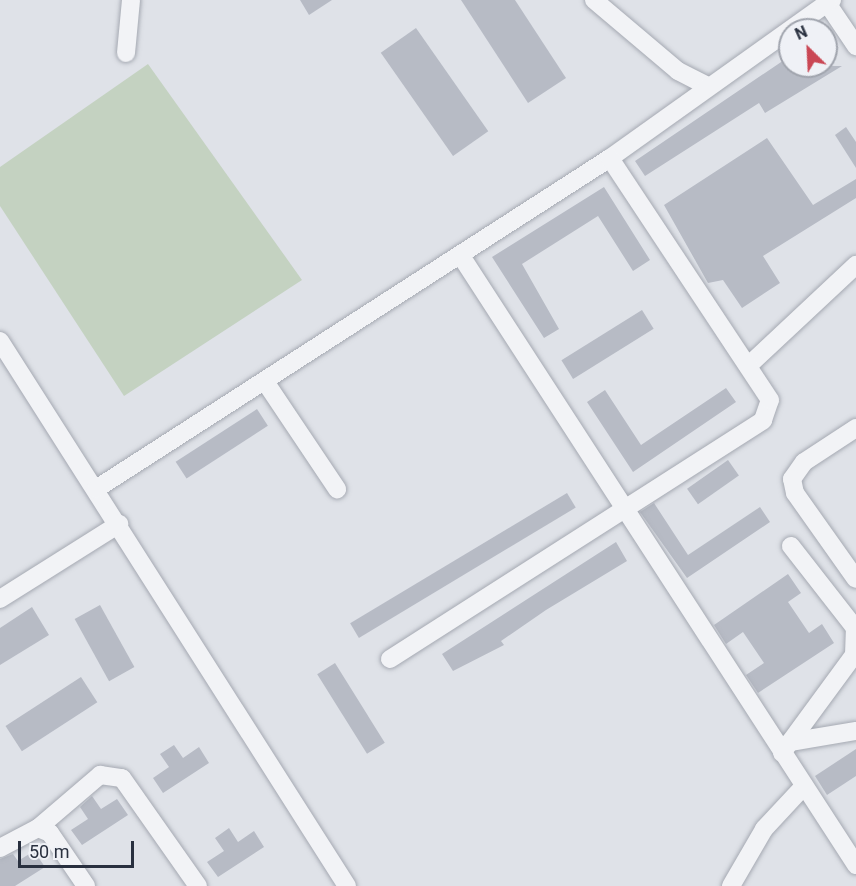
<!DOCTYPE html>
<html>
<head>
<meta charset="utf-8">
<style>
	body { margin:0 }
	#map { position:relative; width:856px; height:886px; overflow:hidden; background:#dfe2e8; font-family:Roboto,sans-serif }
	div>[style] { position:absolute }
	.green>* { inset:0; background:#c4d2c1 }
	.building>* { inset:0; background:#b7bbc5; transform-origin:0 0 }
	.roads { filter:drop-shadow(0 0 2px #a5a9b2) drop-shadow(0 0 2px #a5a9b2) }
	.minor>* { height:18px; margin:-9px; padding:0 9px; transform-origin:9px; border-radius:9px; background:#f2f3f6 }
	span { translate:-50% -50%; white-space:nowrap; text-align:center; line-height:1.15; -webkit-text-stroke:4.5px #eff1f6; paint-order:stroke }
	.north { position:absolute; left:778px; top:18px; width:60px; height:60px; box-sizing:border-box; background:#eff1f6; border:2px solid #a0a4ad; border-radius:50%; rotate:336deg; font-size:16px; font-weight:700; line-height:24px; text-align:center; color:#29303f }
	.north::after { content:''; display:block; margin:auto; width:21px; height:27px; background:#ca4754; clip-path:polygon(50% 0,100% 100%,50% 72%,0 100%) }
	.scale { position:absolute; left:18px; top:841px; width:116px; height:27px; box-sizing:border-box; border:3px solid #29303f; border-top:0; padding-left:8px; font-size:18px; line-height:21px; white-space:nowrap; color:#29303f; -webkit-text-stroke:4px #eff1f6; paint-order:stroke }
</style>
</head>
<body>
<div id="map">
	<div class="green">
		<i style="clip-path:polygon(148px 64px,302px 280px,124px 396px,0 206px,0 167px)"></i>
	</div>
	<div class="building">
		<i style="clip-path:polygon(300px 0,332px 0,309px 15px)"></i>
		<i style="clip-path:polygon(461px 0,515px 0,566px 78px,528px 103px)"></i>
		<i style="left:416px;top:28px;width:126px;height:43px;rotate:55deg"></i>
		<i style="clip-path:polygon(790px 56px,790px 66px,842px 66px,765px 113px,759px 103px,645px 176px,635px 161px)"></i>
		<i style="clip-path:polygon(846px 127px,856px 142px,856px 168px,835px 135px)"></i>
		<i style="clip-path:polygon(767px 138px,813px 205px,856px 179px,856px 198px,763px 256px,780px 283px,742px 308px,723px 280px,708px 283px,664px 205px)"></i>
		<i style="clip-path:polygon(604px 187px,650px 260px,633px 271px,598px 216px,522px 264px,559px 329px,544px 338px,492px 257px)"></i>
		<i style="left:642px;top:310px;width:22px;height:95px;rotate:58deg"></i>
		<i style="clip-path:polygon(726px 388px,736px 402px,633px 472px,587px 402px,605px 390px,641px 445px)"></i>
		<i style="left:257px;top:409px;width:20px;height:97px;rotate:57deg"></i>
		<i style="left:728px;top:460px;width:19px;height:50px;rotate:55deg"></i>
		<i style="left:567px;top:493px;width:17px;height:253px;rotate:59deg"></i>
		<i style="clip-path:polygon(654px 503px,688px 555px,760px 507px,770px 522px,687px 578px,640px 512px)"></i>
		<i style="clip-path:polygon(616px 542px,627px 561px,546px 610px,501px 641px,504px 645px,453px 671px,442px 654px)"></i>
		<i style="clip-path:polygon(788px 574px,801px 593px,788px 602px,809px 633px,822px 624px,834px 643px,758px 693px,746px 675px,764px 663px,743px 632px,726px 644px,714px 625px)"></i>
		<i style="left:100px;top:605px;width:71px;height:29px;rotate:61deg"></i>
		<i style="clip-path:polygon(32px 607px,49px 635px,0 665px,0 628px)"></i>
		<i style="left:335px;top:663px;width:94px;height:21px;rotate:58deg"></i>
		<i style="left:81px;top:677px;width:30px;height:90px;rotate:57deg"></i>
		<i style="clip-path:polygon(174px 745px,183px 758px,199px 747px,209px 763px,163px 793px,153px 778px,169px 767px,160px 754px)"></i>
		<i style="clip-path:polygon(856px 749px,856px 776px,827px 795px,815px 776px)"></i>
		<i style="clip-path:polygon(92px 796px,101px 809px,117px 799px,128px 815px,82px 845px,71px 830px,88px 819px,80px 807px)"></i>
		<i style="clip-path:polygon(229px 828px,238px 842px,254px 831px,264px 847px,218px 877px,207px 862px,224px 851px,215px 838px)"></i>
		<i style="clip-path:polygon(34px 851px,45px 867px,15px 886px,0 886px,0 859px,13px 854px,18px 861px)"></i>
	</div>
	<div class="roads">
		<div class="minor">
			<i style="left:594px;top:0;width:110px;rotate:40.2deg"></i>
			<i style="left:678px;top:71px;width:30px;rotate:27deg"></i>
			<i style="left:832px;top:0;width:6px;rotate:149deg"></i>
			<i style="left:827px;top:3px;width:52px;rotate:56deg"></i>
			<i style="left:126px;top:53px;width:53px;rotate:-84.6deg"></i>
			<i style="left:461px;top:256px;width:726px;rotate:57.03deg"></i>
			<i style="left:0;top:341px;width:646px;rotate:57.52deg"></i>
			<i style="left:748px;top:366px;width:148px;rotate:-43.1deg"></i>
			<i style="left:266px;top:383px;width:128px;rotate:56.2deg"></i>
			<i style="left:856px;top:428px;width:62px;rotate:146.8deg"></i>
			<i style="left:804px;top:462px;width:21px;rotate:125deg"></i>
			<i style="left:792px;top:479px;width:14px;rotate:78deg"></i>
			<i style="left:795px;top:493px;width:105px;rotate:54.7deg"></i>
			<i style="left:96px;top:489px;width:611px;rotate:-32.78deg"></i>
			<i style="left:610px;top:158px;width:267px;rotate:-35.5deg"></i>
			<i style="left:0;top:599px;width:141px;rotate:-32.2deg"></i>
			<i style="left:390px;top:659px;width:443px;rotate:-32.6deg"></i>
			<i style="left:763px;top:420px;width:21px;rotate:-71deg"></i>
			<i style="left:770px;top:400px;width:290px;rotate:-123.5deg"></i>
			<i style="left:790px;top:742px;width:67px;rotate:-9.5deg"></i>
			<i style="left:782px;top:753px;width:122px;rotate:-53.7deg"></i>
			<i style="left:854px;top:655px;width:27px;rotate:-88deg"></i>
			<i style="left:855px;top:628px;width:104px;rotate:-128deg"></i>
			<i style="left:38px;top:828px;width:82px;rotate:-40.5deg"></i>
			<i style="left:100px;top:775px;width:22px;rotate:8deg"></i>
			<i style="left:122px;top:778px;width:132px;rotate:54.9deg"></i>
			<i style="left:0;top:848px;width:43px;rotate:-27.8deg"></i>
			<i style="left:38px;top:828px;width:13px;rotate:23deg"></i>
			<i style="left:50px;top:833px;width:64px;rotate:55.8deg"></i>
			<i style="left:731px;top:886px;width:66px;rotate:-59.9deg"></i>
			<i style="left:764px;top:829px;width:59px;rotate:-47.1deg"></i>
		</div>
	</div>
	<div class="north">N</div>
	<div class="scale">50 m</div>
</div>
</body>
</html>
